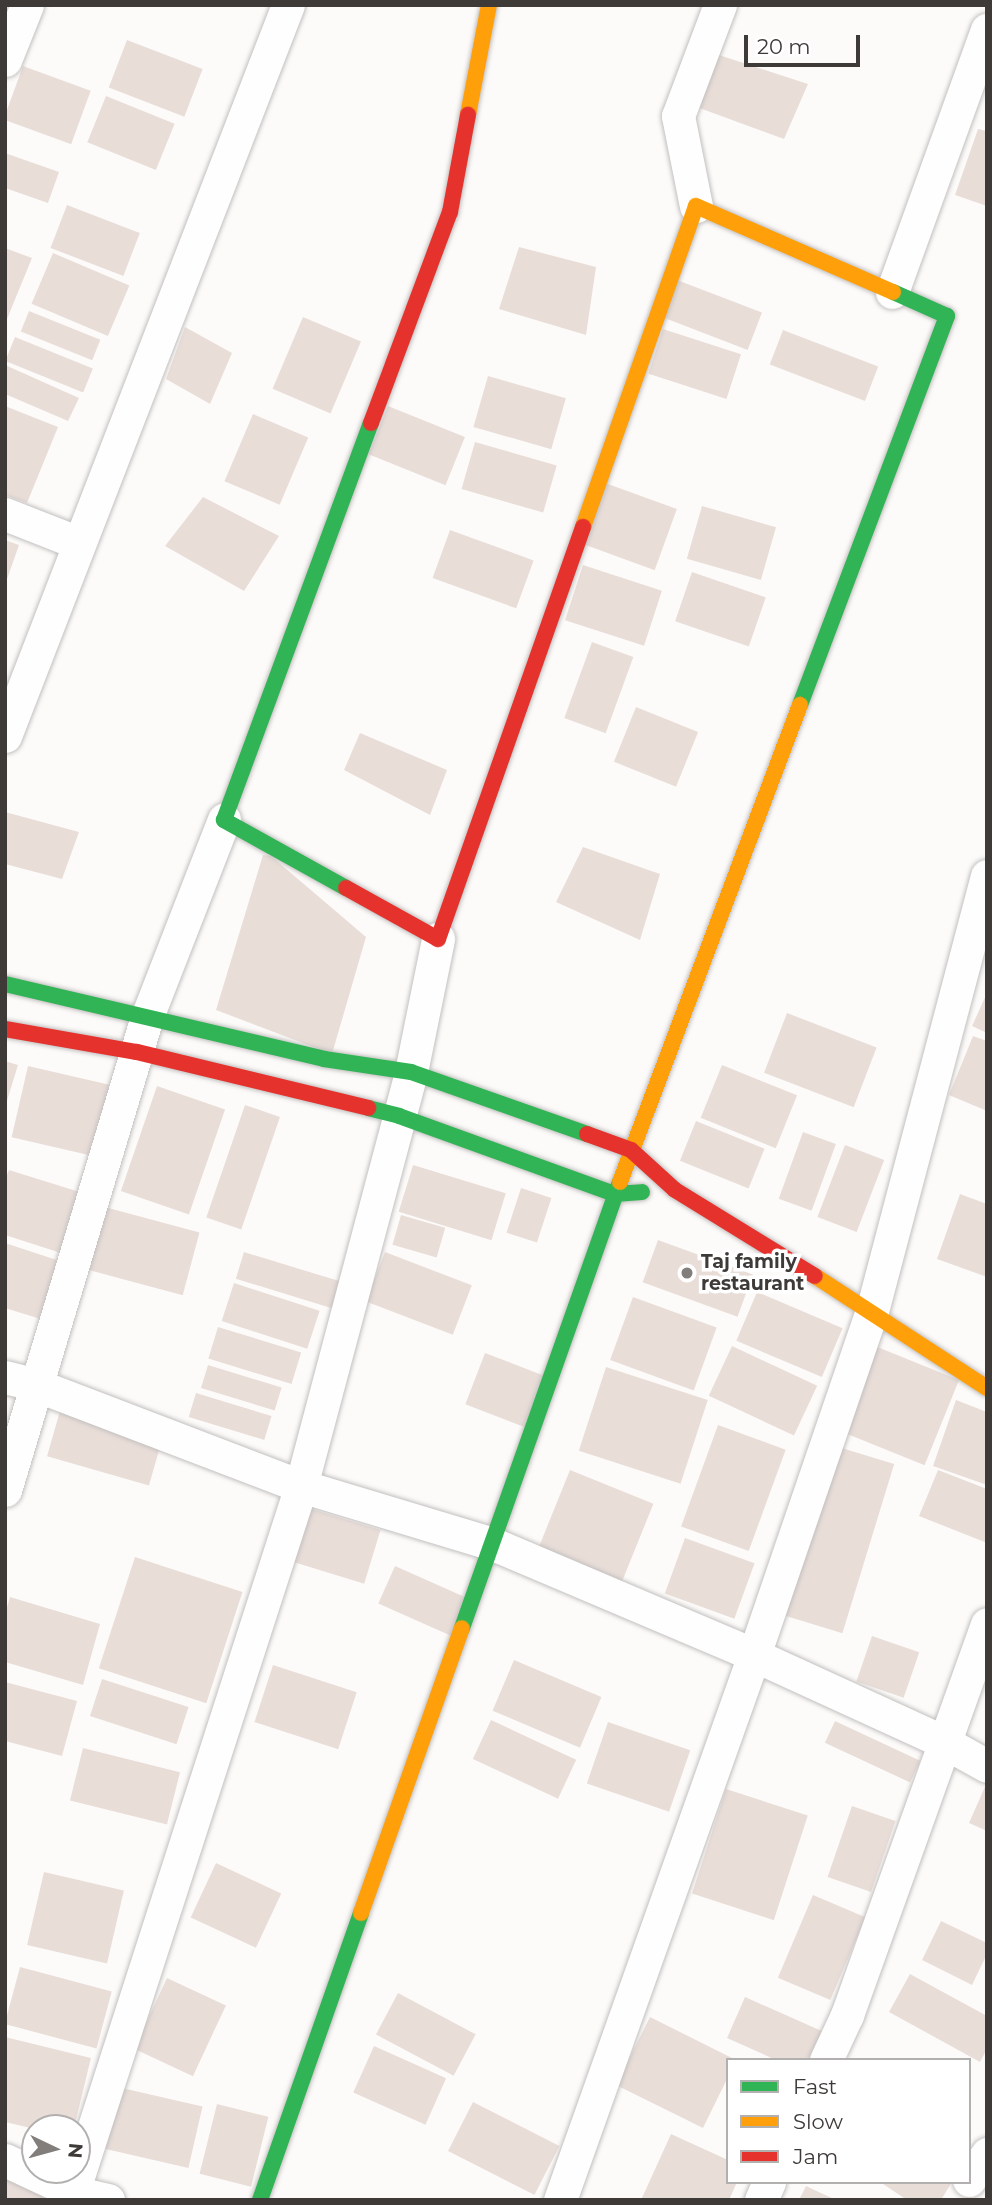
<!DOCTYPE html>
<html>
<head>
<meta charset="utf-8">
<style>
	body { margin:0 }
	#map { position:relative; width:992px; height:2205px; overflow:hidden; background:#fdfbfa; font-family:Montserrat,sans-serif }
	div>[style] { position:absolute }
	.building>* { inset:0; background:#e9ddd8; transform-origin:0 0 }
	.roads { filter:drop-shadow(0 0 2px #c2c0bf) drop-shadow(0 0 2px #c2c0bf) }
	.street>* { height:33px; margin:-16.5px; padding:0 16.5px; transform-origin:16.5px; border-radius:16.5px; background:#fffefe }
	.fast>* { height:16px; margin:-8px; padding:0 8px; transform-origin:8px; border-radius:8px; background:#30b455 }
	.slow>* { height:16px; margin:-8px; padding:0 8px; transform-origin:8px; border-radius:8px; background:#ff9f0a }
	.jam>* { height:16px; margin:-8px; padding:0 8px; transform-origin:8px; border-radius:8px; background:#e5322d }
	.dots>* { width:19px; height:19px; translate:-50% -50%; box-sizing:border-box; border:4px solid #fff; border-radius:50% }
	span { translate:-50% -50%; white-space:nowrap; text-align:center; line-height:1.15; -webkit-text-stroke:7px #fff; paint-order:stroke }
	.poi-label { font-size:19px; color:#3e3a38; font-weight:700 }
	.left { translate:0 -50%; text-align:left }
	.frame { position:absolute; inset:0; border:7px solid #3e3a38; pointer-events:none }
	.legend { position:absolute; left:726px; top:2058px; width:245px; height:126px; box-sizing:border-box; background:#fff; border:2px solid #b2b0af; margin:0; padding:9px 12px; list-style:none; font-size:21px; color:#3e3a38 }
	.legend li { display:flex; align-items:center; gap:14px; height:35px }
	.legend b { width:35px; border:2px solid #b2b0af }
	.north { position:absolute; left:21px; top:2114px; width:70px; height:70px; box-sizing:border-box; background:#fff; border:2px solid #b2b0af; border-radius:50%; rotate:95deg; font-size:19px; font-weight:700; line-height:28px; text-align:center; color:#3e3a38 }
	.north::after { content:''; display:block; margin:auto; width:24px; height:32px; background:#817e7c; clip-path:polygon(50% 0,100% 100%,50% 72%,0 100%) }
	.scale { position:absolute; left:744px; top:35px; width:116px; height:32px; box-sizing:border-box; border:4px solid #3e3a38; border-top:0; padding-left:9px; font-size:21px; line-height:24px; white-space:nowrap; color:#3e3a38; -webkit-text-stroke:5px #fff; paint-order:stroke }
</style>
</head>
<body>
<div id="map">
	<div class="building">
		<i style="left:127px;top:40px;width:81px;height:51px;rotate:21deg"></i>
		<i style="clip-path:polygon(719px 55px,808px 84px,784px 139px,694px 106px)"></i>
		<i style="left:23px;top:66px;width:72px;height:57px;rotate:20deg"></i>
		<i style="left:106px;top:96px;width:74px;height:50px;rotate:22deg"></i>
		<i style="clip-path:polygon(978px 129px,987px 131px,987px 206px,955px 195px)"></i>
		<i style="clip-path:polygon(5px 153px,59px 172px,48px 203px,5px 188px)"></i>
		<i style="left:67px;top:205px;width:78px;height:46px;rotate:21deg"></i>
		<i style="clip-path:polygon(519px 247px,596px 267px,586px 335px,499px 309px)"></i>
		<i style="clip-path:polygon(5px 248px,32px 258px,7px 319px,5px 318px)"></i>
		<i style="left:53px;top:253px;width:83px;height:55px;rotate:23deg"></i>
		<i style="left:677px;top:280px;width:91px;height:40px;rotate:21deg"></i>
		<i style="left:29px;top:311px;width:77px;height:22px;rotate:22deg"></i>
		<i style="left:303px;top:317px;width:63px;height:78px;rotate:23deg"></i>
		<i style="clip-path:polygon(185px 327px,232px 353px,210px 404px,166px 379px)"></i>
		<i style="left:663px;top:329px;width:82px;height:47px;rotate:18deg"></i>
		<i style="left:783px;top:330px;width:102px;height:37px;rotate:21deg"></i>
		<i style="left:15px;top:337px;width:84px;height:26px;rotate:22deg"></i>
		<i style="clip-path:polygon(5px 365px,79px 398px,68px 421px,5px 394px)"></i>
		<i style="left:488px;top:376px;width:81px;height:53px;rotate:16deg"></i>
		<i style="clip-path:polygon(5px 406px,58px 427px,27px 503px,5px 495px)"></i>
		<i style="left:388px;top:406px;width:83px;height:52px;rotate:22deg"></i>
		<i style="left:253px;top:414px;width:60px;height:73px;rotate:23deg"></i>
		<i style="left:475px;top:442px;width:85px;height:49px;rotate:16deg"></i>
		<i style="left:597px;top:480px;width:85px;height:65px;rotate:20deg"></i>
		<i style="clip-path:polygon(203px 497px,279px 536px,244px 591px,165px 546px)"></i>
		<i style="left:702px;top:506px;width:77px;height:55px;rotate:16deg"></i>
		<i style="left:450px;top:530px;width:89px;height:51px;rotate:20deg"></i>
		<i style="clip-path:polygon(5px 540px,19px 545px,6px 582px,5px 582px)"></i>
		<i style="left:583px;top:565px;width:83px;height:58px;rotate:18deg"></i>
		<i style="left:692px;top:572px;width:78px;height:52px;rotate:19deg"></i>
		<i style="left:592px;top:642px;width:44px;height:81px;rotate:20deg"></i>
		<i style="left:636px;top:707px;width:67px;height:59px;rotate:22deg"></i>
		<i style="clip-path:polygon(360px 733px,447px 770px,430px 815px,344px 770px)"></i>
		<i style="clip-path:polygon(5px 812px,79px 832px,62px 879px,5px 864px)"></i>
		<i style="clip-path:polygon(583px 847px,660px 874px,640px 940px,556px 902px)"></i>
		<i style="clip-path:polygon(263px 855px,271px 856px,366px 937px,332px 1054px,216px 1010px)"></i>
		<i style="clip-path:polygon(987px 993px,987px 1033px,972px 1026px)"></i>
		<i style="left:787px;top:1013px;width:96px;height:64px;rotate:21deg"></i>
		<i style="clip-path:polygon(973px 1036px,987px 1041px,987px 1111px,949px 1095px)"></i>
		<i style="clip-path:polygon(5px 1061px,18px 1065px,6px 1104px,5px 1104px)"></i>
		<i style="left:722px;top:1065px;width:81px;height:57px;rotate:22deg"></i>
		<i style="left:28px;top:1066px;width:88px;height:73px;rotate:13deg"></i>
		<i style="left:157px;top:1086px;width:72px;height:111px;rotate:19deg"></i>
		<i style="left:245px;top:1105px;width:37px;height:119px;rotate:19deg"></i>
		<i style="left:696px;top:1121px;width:74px;height:43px;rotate:22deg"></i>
		<i style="left:803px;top:1132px;width:35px;height:71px;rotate:20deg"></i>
		<i style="left:845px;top:1145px;width:42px;height:77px;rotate:21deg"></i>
		<i style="left:413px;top:1165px;width:97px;height:49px;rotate:17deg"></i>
		<i style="clip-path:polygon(9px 1170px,86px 1194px,67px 1255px,5px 1235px,5px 1180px)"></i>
		<i style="left:521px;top:1188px;width:32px;height:47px;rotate:18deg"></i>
		<i style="clip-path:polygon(960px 1194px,987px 1204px,987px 1277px,937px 1259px)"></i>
		<i style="left:101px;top:1206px;width:102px;height:65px;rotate:15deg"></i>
		<i style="left:401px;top:1215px;width:46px;height:31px;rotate:16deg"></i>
		<i style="left:658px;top:1240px;width:101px;height:45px;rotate:20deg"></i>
		<i style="clip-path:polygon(5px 1243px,66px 1263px,47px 1321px,5px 1308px)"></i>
		<i style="left:244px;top:1252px;width:103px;height:28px;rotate:17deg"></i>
		<i style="left:385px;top:1252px;width:93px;height:53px;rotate:21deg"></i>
		<i style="left:234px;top:1283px;width:90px;height:40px;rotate:18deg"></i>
		<i style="left:757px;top:1292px;width:93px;height:53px;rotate:23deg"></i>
		<i style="left:633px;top:1297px;width:89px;height:67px;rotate:20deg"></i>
		<i style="left:218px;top:1327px;width:87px;height:33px;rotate:17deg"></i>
		<i style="left:870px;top:1344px;width:96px;height:92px;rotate:22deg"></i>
		<i style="left:732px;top:1346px;width:94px;height:55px;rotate:25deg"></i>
		<i style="left:485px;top:1353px;width:66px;height:55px;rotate:21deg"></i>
		<i style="left:208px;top:1365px;width:77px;height:24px;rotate:17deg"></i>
		<i style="left:606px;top:1367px;width:107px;height:88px;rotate:18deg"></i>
		<i style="left:196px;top:1393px;width:79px;height:25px;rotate:17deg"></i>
		<i style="clip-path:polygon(956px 1400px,987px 1412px,987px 1485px,933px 1466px)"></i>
		<i style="left:60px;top:1411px;width:106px;height:47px;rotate:16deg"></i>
		<i style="left:718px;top:1425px;width:72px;height:108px;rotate:20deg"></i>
		<i style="left:832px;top:1445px;width:65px;height:177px;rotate:17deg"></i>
		<i style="left:570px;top:1470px;width:90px;height:92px;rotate:22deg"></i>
		<i style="clip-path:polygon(938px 1470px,987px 1489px,987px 1543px,919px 1516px)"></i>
		<i style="left:305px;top:1507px;width:79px;height:56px;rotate:17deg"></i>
		<i style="left:685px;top:1538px;width:74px;height:59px;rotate:20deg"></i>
		<i style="left:135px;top:1557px;width:113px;height:117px;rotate:18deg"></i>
		<i style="left:395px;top:1566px;width:85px;height:41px;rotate:24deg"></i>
		<i style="clip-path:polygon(10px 1597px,100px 1624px,83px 1685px,5px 1662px,5px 1614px)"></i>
		<i style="left:872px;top:1636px;width:50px;height:48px;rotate:19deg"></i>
		<i style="left:514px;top:1660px;width:95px;height:55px;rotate:23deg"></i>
		<i style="left:273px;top:1665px;width:88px;height:60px;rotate:18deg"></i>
		<i style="left:102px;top:1679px;width:91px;height:39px;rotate:18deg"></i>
		<i style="clip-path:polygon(5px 1682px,77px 1701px,62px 1756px,5px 1741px)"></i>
		<i style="left:491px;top:1720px;width:94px;height:43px;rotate:25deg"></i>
		<i style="left:835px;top:1721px;width:94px;height:24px;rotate:25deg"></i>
		<i style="left:608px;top:1722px;width:87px;height:65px;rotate:19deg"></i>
		<i style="left:83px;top:1748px;width:100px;height:54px;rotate:14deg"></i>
		<i style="clip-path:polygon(987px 1782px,987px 1831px,969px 1823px)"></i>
		<i style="left:726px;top:1789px;width:86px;height:110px;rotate:18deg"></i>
		<i style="left:852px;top:1806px;width:46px;height:75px;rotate:19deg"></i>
		<i style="left:216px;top:1863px;width:72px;height:60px;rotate:25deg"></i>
		<i style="left:44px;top:1872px;width:82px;height:75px;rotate:13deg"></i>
		<i style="left:813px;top:1895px;width:57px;height:90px;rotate:23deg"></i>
		<i style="clip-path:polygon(941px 1921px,987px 1943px,987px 1954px,972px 1985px,922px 1960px)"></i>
		<i style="left:20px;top:1967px;width:95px;height:59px;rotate:15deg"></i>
		<i style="clip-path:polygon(910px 1974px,987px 2016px,987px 2049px,980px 2062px,889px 2012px)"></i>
		<i style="left:167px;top:1978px;width:65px;height:78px;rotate:25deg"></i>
		<i style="left:398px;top:1993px;width:88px;height:47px;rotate:28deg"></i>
		<i style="clip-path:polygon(745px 1997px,824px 2032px,812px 2060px,776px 2060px,727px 2038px)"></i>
		<i style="clip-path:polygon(650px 2017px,736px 2060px,728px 2060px,728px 2077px,703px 2128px,616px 2085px)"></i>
		<i style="clip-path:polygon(5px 2037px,91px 2058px,74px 2128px,35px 2129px,5px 2122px)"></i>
		<i style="left:374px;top:2046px;width:79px;height:51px;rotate:24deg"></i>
		<i style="left:109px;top:2085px;width:96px;height:63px;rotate:13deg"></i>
		<i style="left:473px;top:2102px;width:97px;height:55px;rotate:27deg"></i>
		<i style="left:217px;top:2104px;width:53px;height:72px;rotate:14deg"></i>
		<i style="clip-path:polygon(671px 2134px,728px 2160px,728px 2182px,737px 2182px,729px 2200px,641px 2200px)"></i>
		<i style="clip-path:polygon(5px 2178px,45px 2190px,42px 2200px,5px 2200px)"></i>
		<i style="clip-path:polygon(880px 2182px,952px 2182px,941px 2200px,907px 2200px)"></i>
		<i style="clip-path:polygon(806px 2186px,836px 2200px,799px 2200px)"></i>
	</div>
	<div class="roads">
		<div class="street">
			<i style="left:5px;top:60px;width:59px;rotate:-68.2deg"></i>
			<i style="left:696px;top:206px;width:92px;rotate:-101.3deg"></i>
			<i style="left:678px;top:116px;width:119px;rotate:-69.3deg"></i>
			<i style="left:892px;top:292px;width:279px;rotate:-70.1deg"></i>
			<i style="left:5px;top:514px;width:79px;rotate:21.4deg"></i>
			<i style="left:5px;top:736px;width:784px;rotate:-68.84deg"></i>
			<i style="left:5px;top:1377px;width:32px;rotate:14deg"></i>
			<i style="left:36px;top:1385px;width:284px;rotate:20.9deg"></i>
			<i style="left:301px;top:1486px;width:201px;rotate:16.8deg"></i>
			<i style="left:493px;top:1544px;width:284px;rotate:23deg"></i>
			<i style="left:754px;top:1655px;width:209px;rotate:24.6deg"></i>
			<i style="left:944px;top:1742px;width:49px;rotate:29.2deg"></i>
			<i style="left:5px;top:1490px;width:494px;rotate:-73.3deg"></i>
			<i style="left:147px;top:1017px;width:212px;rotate:-68.7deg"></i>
			<i style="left:826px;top:2060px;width:50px;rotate:-65deg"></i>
			<i style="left:847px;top:2015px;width:415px;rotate:-70.3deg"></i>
			<i style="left:5px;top:2160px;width:75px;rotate:25.2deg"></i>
			<i style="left:73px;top:2192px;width:36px;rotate:13deg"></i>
			<i style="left:969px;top:2180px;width:32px;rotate:-55deg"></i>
			<i style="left:73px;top:2192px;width:742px;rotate:-72.1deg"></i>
			<i style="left:301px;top:1486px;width:428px;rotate:-75.1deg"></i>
			<i style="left:411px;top:1072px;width:136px;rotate:-78.5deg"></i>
			<i style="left:560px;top:2200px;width:578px;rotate:-70.41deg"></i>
			<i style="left:754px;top:1655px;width:364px;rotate:-71.1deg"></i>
			<i style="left:872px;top:1311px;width:450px;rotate:-75.2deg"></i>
			<i style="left:761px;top:2200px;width:20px;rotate:-66deg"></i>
		</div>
		<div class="fast">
			<i style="left:800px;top:705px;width:416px;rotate:-69.3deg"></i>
			<i style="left:947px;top:316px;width:59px;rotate:-156deg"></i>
			<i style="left:346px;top:888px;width:140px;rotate:-150.9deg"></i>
			<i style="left:224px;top:820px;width:423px;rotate:-69.7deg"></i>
			<i style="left:5px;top:984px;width:328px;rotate:13.2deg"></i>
			<i style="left:324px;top:1059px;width:88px;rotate:8.5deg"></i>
			<i style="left:411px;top:1072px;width:187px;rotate:19.4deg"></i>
			<i style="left:368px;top:1108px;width:32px;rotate:14deg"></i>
			<i style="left:399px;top:1116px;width:230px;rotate:19.9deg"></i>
			<i style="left:615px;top:1194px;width:27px;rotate:-4deg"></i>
			<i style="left:462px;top:1628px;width:473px;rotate:-70.5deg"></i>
			<i style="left:260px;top:2200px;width:304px;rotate:-70.6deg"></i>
		</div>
		<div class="slow">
			<i style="left:468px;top:115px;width:112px;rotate:-79.2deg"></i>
			<i style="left:583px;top:527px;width:340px;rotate:-70.6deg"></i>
			<i style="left:696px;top:206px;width:215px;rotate:23.6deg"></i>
			<i style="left:620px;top:1182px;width:510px;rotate:-69.33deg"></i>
			<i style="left:815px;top:1276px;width:205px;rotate:33.1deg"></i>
			<i style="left:361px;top:1913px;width:302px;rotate:-70.5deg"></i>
		</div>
		<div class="jam">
			<i style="left:371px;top:423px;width:225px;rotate:-69.5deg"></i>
			<i style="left:450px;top:212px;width:99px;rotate:-79.5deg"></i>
			<i style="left:346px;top:888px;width:105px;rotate:29deg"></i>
			<i style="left:438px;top:939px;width:437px;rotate:-70.6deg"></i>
			<i style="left:5px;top:1029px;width:134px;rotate:9.9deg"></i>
			<i style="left:137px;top:1052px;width:238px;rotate:13.6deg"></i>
			<i style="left:587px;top:1134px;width:47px;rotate:20deg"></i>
			<i style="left:631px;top:1150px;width:59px;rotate:42.3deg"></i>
			<i style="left:675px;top:1190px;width:164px;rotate:31.6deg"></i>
		</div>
	</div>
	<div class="dots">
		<i style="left:687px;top:1273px;background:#817e7c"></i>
	</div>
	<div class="poi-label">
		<span class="left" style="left:701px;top:1273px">Taj family<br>restaurant</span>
	</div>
	<div class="frame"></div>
	<ul class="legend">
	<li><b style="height:9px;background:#30b455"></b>Fast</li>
	<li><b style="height:9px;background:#ff9f0a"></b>Slow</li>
	<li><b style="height:9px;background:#e5322d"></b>Jam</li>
	</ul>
	<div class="north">N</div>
	<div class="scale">20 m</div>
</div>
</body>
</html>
